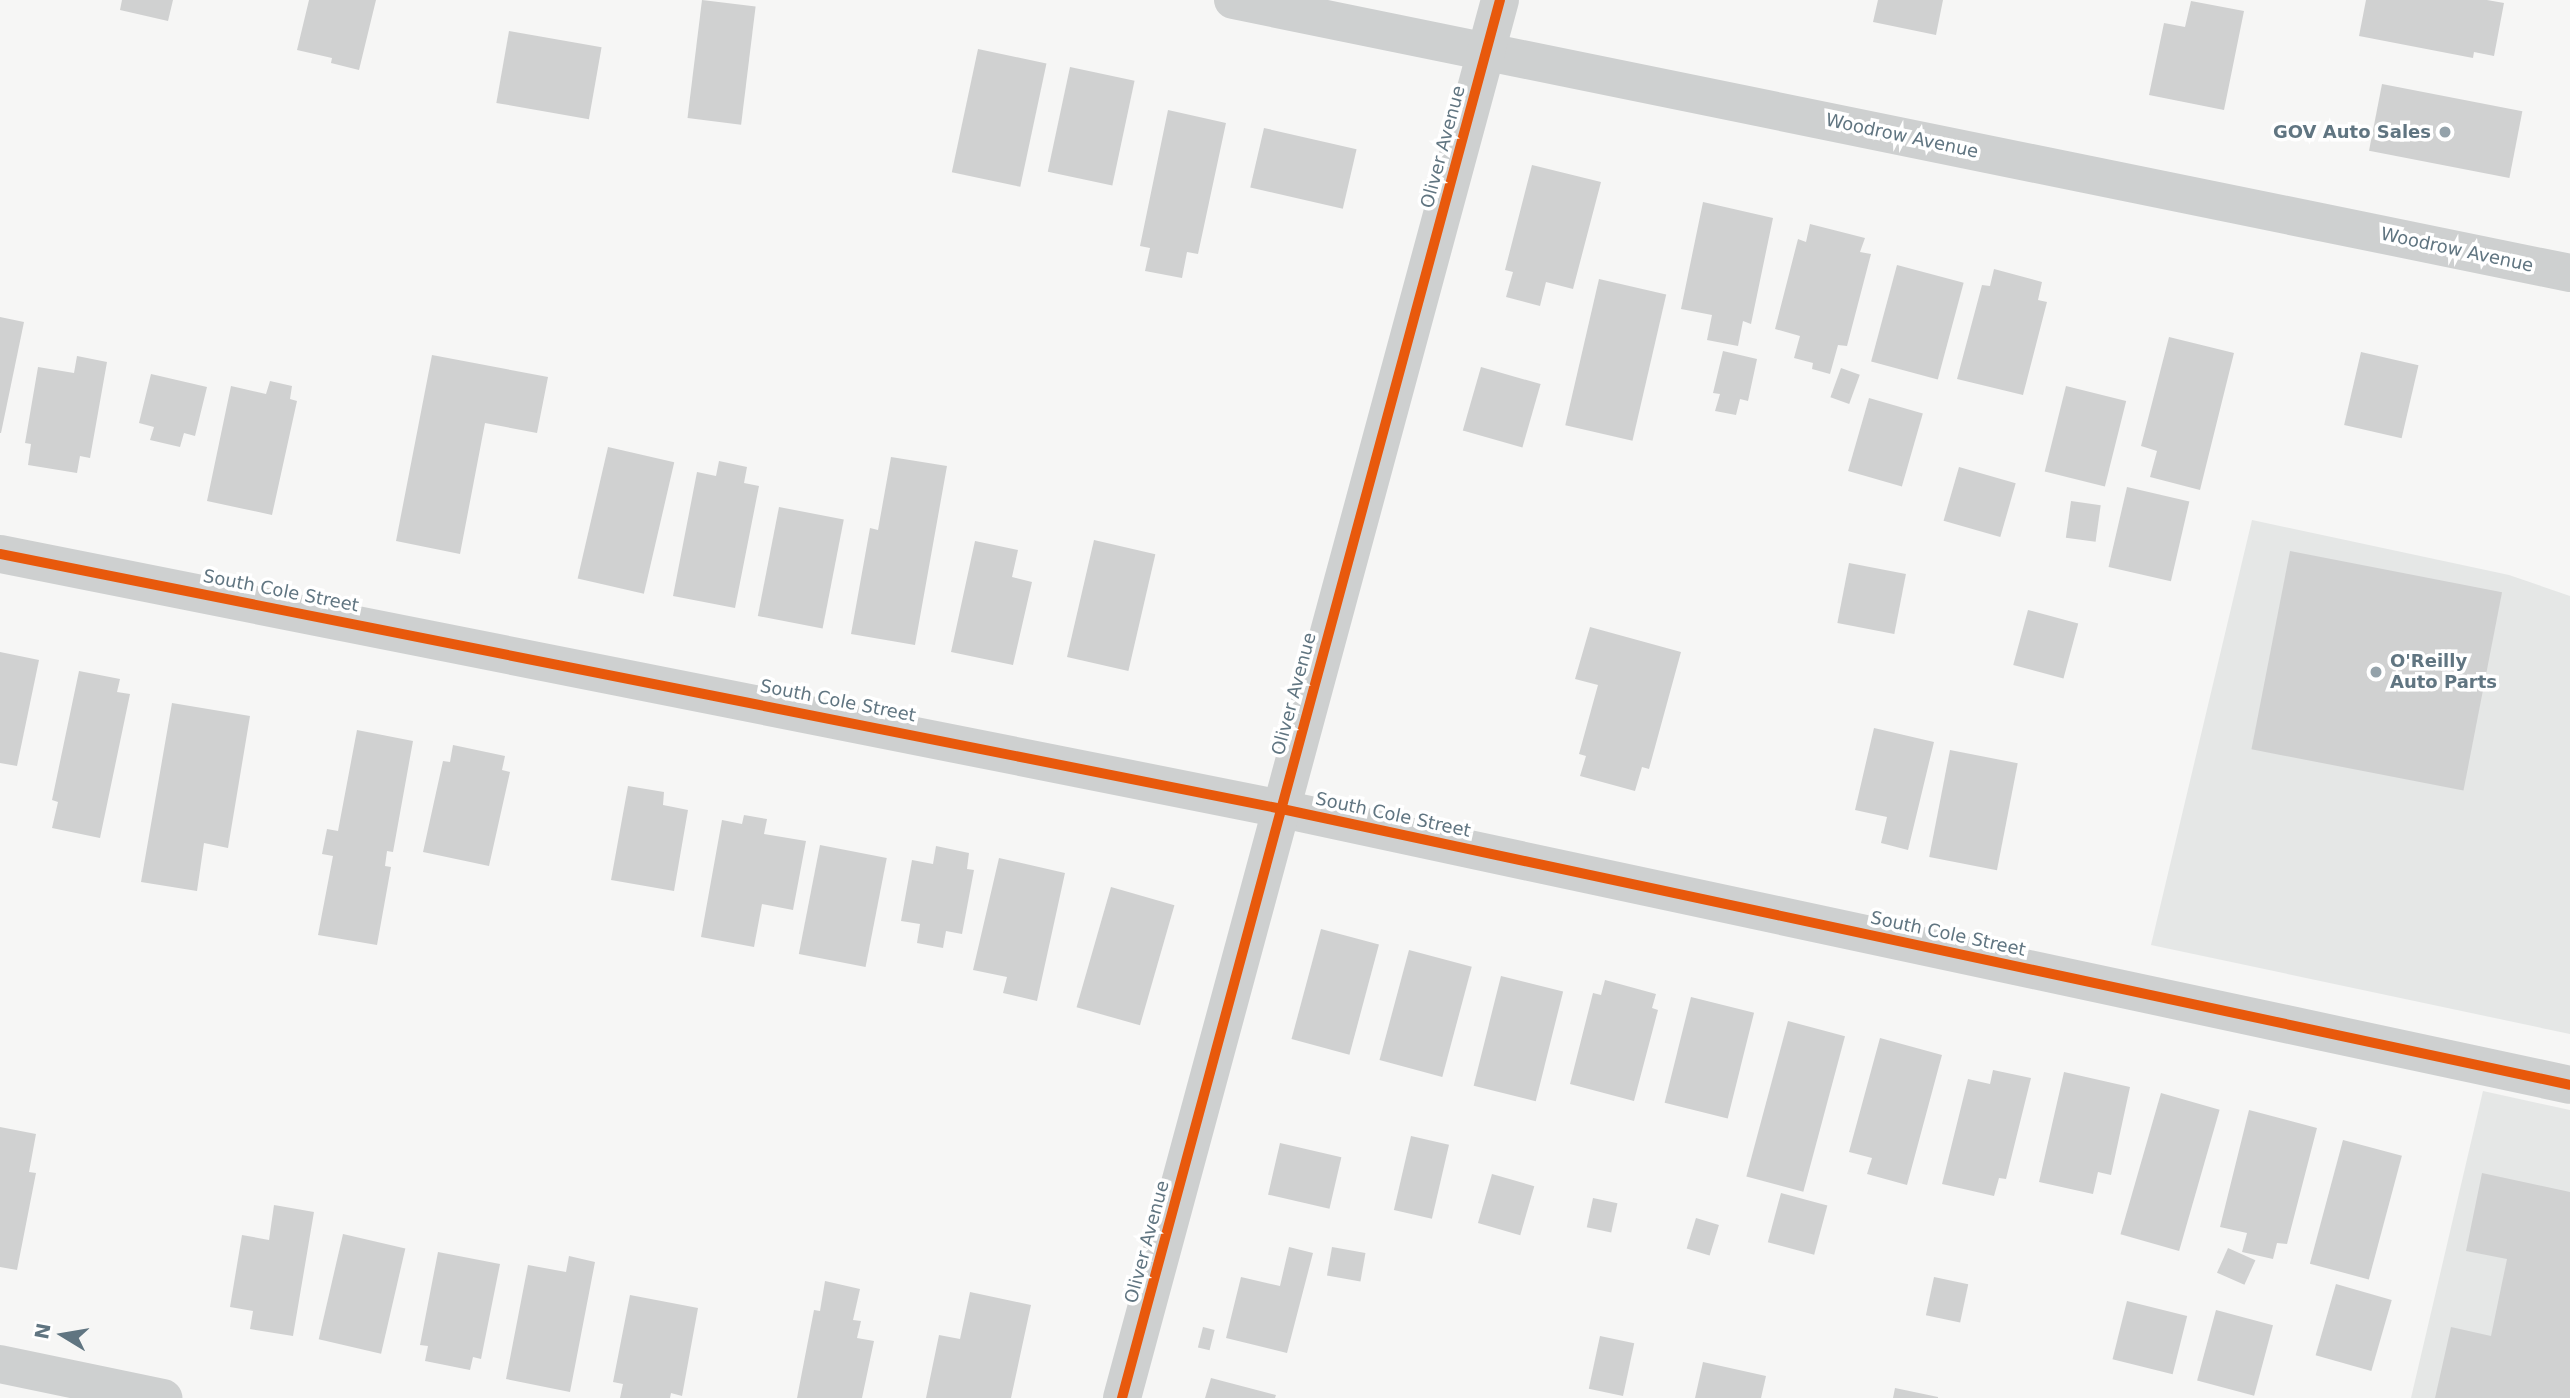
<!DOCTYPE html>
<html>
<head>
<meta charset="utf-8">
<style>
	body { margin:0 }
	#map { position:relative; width:2570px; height:1398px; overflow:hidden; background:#f6f6f5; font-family:"DejaVu Sans",sans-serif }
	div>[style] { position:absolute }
	.built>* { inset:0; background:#e5e7e6 }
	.building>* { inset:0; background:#d0d1d1; transform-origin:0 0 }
	.street>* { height:38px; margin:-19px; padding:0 19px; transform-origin:19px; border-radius:19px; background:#ced0d0 }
	.cycleway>* { height:10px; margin:-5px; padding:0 5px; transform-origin:5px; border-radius:5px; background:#e8590c }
	.dots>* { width:19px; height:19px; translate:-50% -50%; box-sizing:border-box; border:4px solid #fff; border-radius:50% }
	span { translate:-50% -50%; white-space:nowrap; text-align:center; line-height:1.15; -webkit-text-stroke:7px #fff; paint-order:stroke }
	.poi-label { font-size:18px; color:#607581; font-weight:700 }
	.right { translate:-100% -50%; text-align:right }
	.left { translate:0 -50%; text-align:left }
	.street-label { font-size:18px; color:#607581 }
	.north { position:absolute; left:28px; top:1300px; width:70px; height:70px; -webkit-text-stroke:5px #fff; paint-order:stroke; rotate:281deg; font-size:19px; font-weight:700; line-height:28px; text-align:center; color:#607581 }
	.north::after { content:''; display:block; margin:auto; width:24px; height:32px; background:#607581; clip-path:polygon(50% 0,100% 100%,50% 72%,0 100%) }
</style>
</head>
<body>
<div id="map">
	<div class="built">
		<i style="clip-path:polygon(2252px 520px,2509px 575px,2570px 596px,2570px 1034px,2151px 945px)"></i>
		<i style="clip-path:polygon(2483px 1091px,2570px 1110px,2570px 1398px,2411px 1398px)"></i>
	</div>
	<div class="building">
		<i style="clip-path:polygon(122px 0,173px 0,168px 21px,120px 10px)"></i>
		<i style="clip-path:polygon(309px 0,376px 0,359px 70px,331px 63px,332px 58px,297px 50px)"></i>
		<i style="left:702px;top:0;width:54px;height:119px;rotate:7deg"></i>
		<i style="clip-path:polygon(1878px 0,1943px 0,1936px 35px,1873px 22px)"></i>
		<i style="clip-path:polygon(2366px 0,2487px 0,2504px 3px,2494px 56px,2474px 52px,2473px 58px,2359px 36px)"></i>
		<i style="clip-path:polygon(2191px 1px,2244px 11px,2224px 110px,2149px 95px,2164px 23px,2185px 27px)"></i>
		<i style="left:509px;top:31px;width:94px;height:73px;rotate:10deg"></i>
		<i style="left:978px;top:49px;width:70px;height:126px;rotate:12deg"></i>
		<i style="left:1070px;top:67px;width:66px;height:107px;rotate:12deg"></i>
		<i style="left:2382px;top:84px;width:143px;height:68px;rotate:11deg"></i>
		<i style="clip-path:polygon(1168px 110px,1226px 123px,1198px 254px,1187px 252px,1182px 278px,1145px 271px,1150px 248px,1140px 246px)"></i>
		<i style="left:1264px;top:128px;width:95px;height:61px;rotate:13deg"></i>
		<i style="clip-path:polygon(1532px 165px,1601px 182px,1573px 289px,1546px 282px,1540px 306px,1506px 297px,1513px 272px,1505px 270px)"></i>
		<i style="clip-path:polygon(1703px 202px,1773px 218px,1751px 324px,1743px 321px,1738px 346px,1707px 340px,1712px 315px,1681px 309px)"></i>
		<i style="clip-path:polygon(1810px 224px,1865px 238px,1860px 252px,1871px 254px,1847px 346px,1838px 345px,1830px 374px,1812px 369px,1813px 363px,1794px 358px,1800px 336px,1775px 329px,1798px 239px,1806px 242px)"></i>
		<i style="left:1897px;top:265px;width:69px;height:100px;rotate:15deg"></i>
		<i style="clip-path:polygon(1994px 269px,2042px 282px,2038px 300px,2047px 302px,2023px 395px,1957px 379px,1982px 285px,1990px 286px)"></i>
		<i style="left:1599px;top:279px;width:69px;height:150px;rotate:13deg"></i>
		<i style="clip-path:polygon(0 317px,24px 322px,1px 433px,0 433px)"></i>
		<i style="clip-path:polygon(2169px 337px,2234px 353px,2200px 490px,2150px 477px,2157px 451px,2141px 446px)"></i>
		<i style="clip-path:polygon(1723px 351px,1757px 359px,1748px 401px,1740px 399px,1736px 415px,1715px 411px,1720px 394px,1713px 393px)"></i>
		<i style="left:2361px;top:352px;width:59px;height:75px;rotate:13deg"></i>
		<i style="clip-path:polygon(432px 355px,548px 377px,537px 433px,485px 423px,460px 554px,396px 541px)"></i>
		<i style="clip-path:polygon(77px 356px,107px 362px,90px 458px,80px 456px,77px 473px,28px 465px,31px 444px,25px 443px,38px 367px,74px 373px)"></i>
		<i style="left:1481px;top:367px;width:62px;height:66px;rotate:16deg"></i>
		<i style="left:1841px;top:368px;width:20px;height:31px;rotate:20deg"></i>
		<i style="clip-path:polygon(151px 374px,207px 387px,195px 436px,184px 433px,180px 447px,150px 440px,154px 427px,139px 423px)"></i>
		<i style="clip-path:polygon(270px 381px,292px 386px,290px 399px,297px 401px,272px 515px,207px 501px,231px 386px,266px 394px)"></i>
		<i style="left:2066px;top:386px;width:62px;height:88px;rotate:14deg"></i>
		<i style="left:1869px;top:398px;width:56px;height:76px;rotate:16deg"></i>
		<i style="left:608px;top:447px;width:68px;height:135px;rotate:13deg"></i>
		<i style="clip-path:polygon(891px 457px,947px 466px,915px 645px,851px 634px,870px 528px,878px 530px)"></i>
		<i style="clip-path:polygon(719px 461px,747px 467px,744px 483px,759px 486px,735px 608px,673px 596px,697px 472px,716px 476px)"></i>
		<i style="left:1959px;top:467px;width:59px;height:56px;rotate:16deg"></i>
		<i style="left:2127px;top:487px;width:64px;height:82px;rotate:13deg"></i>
		<i style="left:2071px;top:501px;width:30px;height:37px;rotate:8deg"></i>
		<i style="left:779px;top:507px;width:66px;height:111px;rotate:11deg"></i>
		<i style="left:1094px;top:540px;width:63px;height:120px;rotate:13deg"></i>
		<i style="clip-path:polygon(975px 541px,1018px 550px,1012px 577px,1032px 582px,1013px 665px,951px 652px)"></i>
		<i style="left:2290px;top:551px;width:216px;height:202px;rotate:11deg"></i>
		<i style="left:1849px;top:563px;width:58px;height:61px;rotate:11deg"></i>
		<i style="left:2028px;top:610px;width:52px;height:57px;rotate:15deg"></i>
		<i style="clip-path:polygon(1590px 627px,1681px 652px,1649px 769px,1642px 767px,1635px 791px,1580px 776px,1586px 756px,1579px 754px,1598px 685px,1575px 679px)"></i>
		<i style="clip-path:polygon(0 652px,39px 660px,17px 766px,0 763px)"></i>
		<i style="clip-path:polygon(79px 671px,120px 679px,117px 692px,130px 694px,100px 838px,52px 828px,58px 802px,52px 800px)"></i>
		<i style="clip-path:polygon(172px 703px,250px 716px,228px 848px,204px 843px,197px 891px,141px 882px)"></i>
		<i style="clip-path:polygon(1874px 728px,1934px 742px,1908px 850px,1881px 843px,1887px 817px,1855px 810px)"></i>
		<i style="clip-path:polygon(357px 730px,413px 741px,393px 852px,387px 851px,385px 866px,391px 867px,377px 945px,318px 935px,333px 856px,322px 854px,327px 829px,338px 831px)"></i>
		<i style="clip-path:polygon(453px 745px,505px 756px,502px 770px,510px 772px,489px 866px,423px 852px,443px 761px,450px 762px)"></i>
		<i style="left:1950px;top:750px;width:69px;height:109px;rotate:11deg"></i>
		<i style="clip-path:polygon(628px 786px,664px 792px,663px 805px,688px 810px,674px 891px,611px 880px)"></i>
		<i style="clip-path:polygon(744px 815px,767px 819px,764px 834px,806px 841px,793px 910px,762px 904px,754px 947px,701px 937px,722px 820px,742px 824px)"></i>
		<i style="left:820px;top:845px;width:68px;height:111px;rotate:11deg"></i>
		<i style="clip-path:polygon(936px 846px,969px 853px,967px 869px,974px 870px,962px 934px,946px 931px,943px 948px,917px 943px,920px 924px,901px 921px,912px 860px,933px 864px)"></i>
		<i style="clip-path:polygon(999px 858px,1065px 873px,1037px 1001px,1003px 993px,1007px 977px,973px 970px)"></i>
		<i style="left:1111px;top:887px;width:66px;height:125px;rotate:16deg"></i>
		<i style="left:1321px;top:929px;width:60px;height:114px;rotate:15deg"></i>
		<i style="left:1409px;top:950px;width:65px;height:114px;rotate:15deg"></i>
		<i style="left:1501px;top:976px;width:64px;height:113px;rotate:14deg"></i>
		<i style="clip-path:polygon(1605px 980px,1656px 994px,1652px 1008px,1658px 1010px,1634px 1101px,1570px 1084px,1593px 993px,1601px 995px)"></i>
		<i style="left:1691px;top:997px;width:65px;height:109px;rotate:14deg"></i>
		<i style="left:1788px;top:1021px;width:59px;height:161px;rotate:15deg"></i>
		<i style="clip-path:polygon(1880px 1038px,1942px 1055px,1907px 1185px,1867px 1174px,1872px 1158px,1849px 1152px)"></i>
		<i style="clip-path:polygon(1993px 1070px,2031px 1078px,2006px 1179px,1999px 1178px,1994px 1196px,1942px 1184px,1968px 1079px,1990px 1084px)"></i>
		<i style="clip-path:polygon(2064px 1072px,2130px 1087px,2111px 1175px,2098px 1172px,2093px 1194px,2039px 1182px)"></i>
		<i style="left:2161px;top:1093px;width:61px;height:147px;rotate:16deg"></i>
		<i style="clip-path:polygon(2249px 1110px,2317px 1128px,2287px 1244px,2277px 1243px,2273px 1259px,2242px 1252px,2247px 1233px,2220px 1227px)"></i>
		<i style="clip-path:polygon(0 1127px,36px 1134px,29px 1172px,36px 1173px,17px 1270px,0 1267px)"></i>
		<i style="left:1411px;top:1136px;width:39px;height:76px;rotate:13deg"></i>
		<i style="left:2343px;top:1140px;width:61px;height:128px;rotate:15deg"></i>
		<i style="left:1280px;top:1143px;width:63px;height:53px;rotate:13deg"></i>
		<i style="clip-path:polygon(2482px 1173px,2570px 1192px,2570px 1398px,2435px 1398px,2451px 1327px,2491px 1336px,2507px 1259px,2466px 1251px)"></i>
		<i style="left:1492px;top:1174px;width:44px;height:51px;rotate:16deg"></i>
		<i style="left:1781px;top:1193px;width:48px;height:51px;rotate:15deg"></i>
		<i style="left:1593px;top:1198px;width:25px;height:30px;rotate:12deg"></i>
		<i style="clip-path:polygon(274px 1205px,314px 1212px,293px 1336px,250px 1329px,253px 1311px,230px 1307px,242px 1235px,269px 1240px)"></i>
		<i style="left:1696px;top:1218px;width:24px;height:32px;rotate:17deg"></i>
		<i style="left:343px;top:1234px;width:64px;height:108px;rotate:13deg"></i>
		<i style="clip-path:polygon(1289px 1247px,1313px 1253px,1287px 1353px,1226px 1338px,1241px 1277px,1280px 1286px)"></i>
		<i style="left:1332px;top:1247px;width:34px;height:29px;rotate:10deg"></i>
		<i style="left:2228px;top:1248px;width:30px;height:27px;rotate:24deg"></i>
		<i style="clip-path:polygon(438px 1252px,500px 1264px,481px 1359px,473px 1357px,470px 1370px,425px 1361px,428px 1346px,420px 1345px)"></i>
		<i style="clip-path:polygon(569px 1256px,595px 1262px,570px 1392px,506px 1379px,528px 1265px,566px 1272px)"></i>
		<i style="left:1934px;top:1277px;width:35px;height:39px;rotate:12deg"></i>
		<i style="clip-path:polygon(825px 1281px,860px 1289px,853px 1320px,861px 1321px,857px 1338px,874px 1341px,862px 1398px,797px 1398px,814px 1310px,820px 1311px)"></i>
		<i style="left:2336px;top:1284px;width:58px;height:74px;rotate:16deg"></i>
		<i style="clip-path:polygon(970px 1292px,1031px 1305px,1011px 1398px,926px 1398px,939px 1335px,960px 1339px)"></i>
		<i style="clip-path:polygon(630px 1295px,698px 1308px,682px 1396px,671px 1393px,670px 1398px,620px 1398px,623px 1384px,613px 1382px)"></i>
		<i style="left:2127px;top:1301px;width:62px;height:60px;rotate:14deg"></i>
		<i style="left:2216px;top:1310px;width:59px;height:73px;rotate:15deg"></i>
		<i style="left:1203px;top:1327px;width:12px;height:21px;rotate:14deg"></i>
		<i style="left:1600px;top:1336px;width:35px;height:54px;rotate:12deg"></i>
		<i style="clip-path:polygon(1703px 1362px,1766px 1376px,1761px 1398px,1695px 1398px)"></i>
		<i style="clip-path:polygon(1211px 1378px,1276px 1395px,1275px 1398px,1205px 1398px)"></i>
		<i style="clip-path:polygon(1895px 1388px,1938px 1397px,1938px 1398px,1893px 1398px)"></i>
	</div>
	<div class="street">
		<i style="left:1233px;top:0;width:1365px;rotate:11.54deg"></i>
		<i style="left:0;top:554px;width:1307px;rotate:11.25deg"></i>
		<i style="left:1282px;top:809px;width:1317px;rotate:12.09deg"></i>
		<i style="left:0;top:1364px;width:167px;rotate:11.8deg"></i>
		<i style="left:1122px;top:1398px;width:1448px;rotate:-74.87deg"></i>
	</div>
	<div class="cycleway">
		<i style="left:0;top:554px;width:1307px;rotate:11.25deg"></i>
		<i style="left:1282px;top:809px;width:1317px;rotate:12.09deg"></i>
		<i style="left:1122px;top:1398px;width:1448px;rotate:-74.87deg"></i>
	</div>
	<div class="dots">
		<i style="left:2445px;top:132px;background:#94a2aa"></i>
		<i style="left:2376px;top:672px;background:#94a2aa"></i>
	</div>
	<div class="poi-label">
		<span class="right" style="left:2431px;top:132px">GOV Auto Sales</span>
		<span class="left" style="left:2390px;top:672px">O'Reilly<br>Auto Parts</span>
	</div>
	<div class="street-label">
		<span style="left:1902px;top:136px;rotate:12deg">Woodrow Avenue</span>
		<span style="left:1443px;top:147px;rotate:-75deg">Oliver Avenue</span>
		<span style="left:2457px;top:250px;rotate:12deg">Woodrow Avenue</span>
		<span style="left:281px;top:591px;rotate:11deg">South Cole Street</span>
		<span style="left:1294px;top:694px;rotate:-75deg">Oliver Avenue</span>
		<span style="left:838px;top:701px;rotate:11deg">South Cole Street</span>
		<span style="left:1393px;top:815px;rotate:12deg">South Cole Street</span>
		<span style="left:1948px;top:934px;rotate:12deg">South Cole Street</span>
		<span style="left:1147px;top:1242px;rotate:-75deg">Oliver Avenue</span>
	</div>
	<div class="north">N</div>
</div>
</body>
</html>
